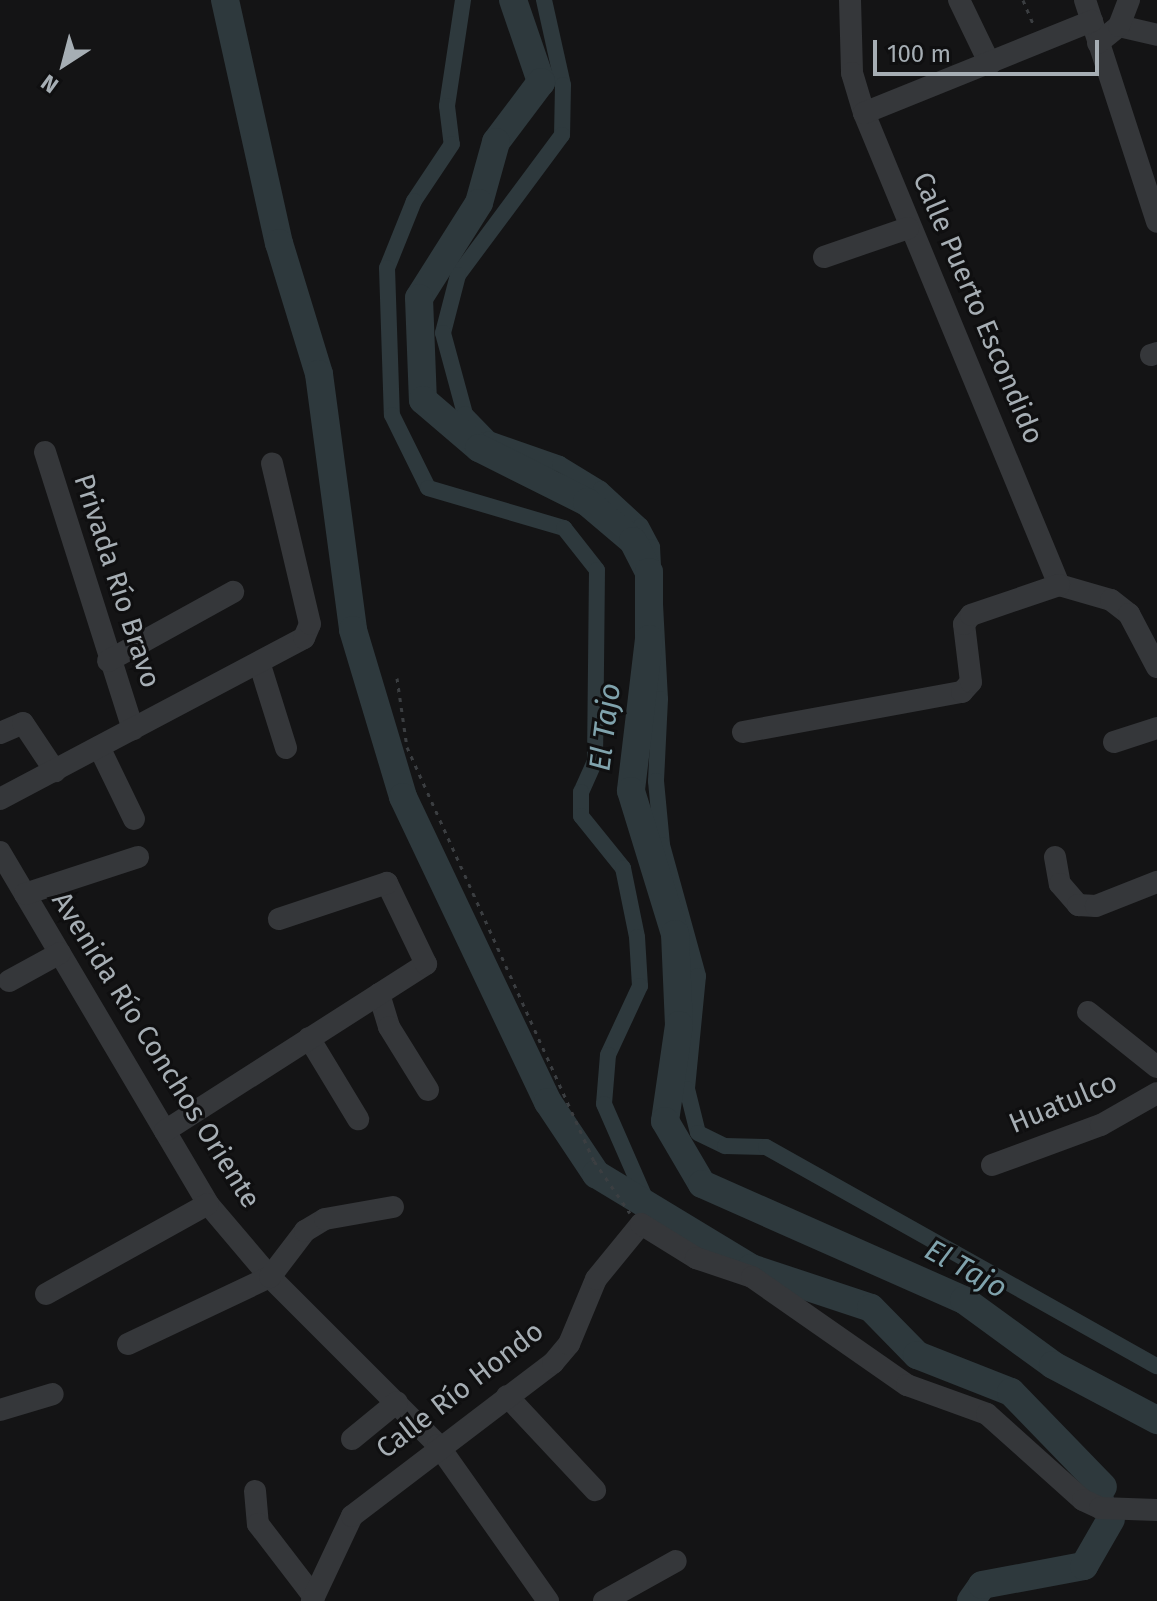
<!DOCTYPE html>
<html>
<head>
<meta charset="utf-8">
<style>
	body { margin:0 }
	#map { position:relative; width:1157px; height:1601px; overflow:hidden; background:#141415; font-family:"Fira Sans",sans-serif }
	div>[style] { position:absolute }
	.canal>* { height:16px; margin:-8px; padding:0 8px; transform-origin:8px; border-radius:8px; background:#2e393d }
	.river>* { height:28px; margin:-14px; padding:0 14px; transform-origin:14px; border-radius:14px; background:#2e393d }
	.path>* { height:3px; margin-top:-1.5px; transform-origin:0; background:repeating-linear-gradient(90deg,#3b3e41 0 4px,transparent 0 10px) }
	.minor>* { height:22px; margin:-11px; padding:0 11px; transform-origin:11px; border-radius:11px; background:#35373a }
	span { translate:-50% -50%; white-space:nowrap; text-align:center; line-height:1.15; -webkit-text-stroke:6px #0f0f10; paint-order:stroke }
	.street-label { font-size:28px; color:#a6aeb4 }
	.water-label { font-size:30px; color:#80a3ad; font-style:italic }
	.north { position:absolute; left:24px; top:24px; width:80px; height:80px; -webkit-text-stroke:6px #0f0f10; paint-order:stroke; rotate:216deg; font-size:22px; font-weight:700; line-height:32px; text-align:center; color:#a6aeb4 }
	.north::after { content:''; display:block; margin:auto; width:28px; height:36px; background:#a6aeb4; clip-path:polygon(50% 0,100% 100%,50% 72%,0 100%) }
	.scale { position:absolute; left:873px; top:40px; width:226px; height:36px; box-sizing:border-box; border:4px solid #a6aeb4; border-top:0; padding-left:10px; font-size:24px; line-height:28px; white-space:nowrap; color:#a6aeb4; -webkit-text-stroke:6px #0f0f10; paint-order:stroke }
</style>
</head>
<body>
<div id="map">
	<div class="canal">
		<i style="left:463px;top:0;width:107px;rotate:98.6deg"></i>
		<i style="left:447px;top:106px;width:38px;rotate:83deg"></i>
		<i style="left:452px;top:144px;width:69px;rotate:123.7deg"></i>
		<i style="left:414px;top:201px;width:72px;rotate:111.9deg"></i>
		<i style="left:387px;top:268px;width:147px;rotate:88.1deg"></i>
		<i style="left:392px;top:415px;width:81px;rotate:63.7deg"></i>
		<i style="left:428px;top:488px;width:142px;rotate:16.4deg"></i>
		<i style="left:564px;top:528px;width:53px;rotate:51.8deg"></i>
		<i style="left:597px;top:570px;width:191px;rotate:90.6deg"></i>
		<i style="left:595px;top:761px;width:34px;rotate:114deg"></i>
		<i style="left:581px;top:792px;width:24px;rotate:90deg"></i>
		<i style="left:581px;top:816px;width:67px;rotate:51.1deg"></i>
		<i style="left:623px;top:868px;width:70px;rotate:78.5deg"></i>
		<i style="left:637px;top:937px;width:49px;rotate:86.5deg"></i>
		<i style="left:640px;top:986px;width:76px;rotate:114.9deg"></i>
		<i style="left:608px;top:1055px;width:49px;rotate:94.7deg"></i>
		<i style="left:604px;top:1104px;width:105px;rotate:66.4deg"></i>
		<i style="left:544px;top:0;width:87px;rotate:77.4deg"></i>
		<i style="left:563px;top:85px;width:50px;rotate:91.1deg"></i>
		<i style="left:562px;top:135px;width:174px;rotate:126.6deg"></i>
		<i style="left:458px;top:275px;width:60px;rotate:104.5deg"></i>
		<i style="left:443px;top:333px;width:84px;rotate:74.8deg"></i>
		<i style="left:465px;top:414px;width:35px;rotate:46deg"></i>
		<i style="left:489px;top:439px;width:75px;rotate:19.4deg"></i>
		<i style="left:560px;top:464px;width:48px;rotate:31.4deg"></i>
		<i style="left:601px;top:489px;width:54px;rotate:42.8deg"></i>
		<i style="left:641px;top:526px;width:24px;rotate:62deg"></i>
		<i style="left:652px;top:547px;width:152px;rotate:87deg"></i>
		<i style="left:660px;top:699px;width:82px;rotate:92.8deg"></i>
		<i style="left:656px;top:781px;width:64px;rotate:84.6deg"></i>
		<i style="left:662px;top:845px;width:136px;rotate:74.6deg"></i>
		<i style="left:698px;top:976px;width:114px;rotate:95.6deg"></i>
		<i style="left:687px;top:1089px;width:45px;rotate:76deg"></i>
		<i style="left:698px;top:1133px;width:30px;rotate:26deg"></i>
		<i style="left:725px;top:1146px;width:41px;rotate:1.4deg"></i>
		<i style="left:766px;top:1147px;width:448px;rotate:29.3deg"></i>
		<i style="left:1103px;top:1487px;width:30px;rotate:76deg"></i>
	</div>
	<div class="river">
		<i style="left:225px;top:0;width:249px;rotate:77.5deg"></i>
		<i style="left:279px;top:243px;width:137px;rotate:73deg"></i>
		<i style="left:319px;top:374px;width:258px;rotate:82.4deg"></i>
		<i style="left:353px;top:630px;width:174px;rotate:73.3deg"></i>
		<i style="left:403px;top:797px;width:338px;rotate:64.6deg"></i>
		<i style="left:548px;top:1102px;width:87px;rotate:56.3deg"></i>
		<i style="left:596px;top:1174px;width:181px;rotate:31.2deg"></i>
		<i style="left:751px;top:1268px;width:126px;rotate:18.4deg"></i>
		<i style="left:871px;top:1308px;width:66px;rotate:45.6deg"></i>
		<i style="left:917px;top:1355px;width:101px;rotate:21.5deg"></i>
		<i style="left:1011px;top:1392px;width:132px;rotate:45.9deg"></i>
		<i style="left:513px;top:0;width:87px;rotate:71.1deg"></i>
		<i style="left:541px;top:82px;width:75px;rotate:126.9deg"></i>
		<i style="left:496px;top:142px;width:63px;rotate:105.6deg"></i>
		<i style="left:479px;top:203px;width:112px;rotate:122.3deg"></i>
		<i style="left:419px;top:298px;width:102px;rotate:87.8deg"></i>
		<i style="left:423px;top:400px;width:74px;rotate:40.6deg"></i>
		<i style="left:479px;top:448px;width:121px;rotate:26.6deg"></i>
		<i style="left:587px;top:502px;width:60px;rotate:40.3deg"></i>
		<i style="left:633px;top:541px;width:35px;rotate:63deg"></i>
		<i style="left:649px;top:572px;width:67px;rotate:90deg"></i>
		<i style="left:649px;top:639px;width:153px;rotate:96.8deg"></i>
		<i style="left:631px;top:791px;width:150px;rotate:72.9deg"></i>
		<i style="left:675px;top:934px;width:91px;rotate:87.5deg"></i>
		<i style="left:679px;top:1025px;width:97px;rotate:98.3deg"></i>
		<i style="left:665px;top:1121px;width:73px;rotate:59.6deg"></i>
		<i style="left:702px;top:1184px;width:287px;rotate:23.9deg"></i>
		<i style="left:964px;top:1300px;width:110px;rotate:36.1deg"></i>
		<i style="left:1053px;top:1365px;width:118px;rotate:27.9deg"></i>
		<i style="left:971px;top:1601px;width:19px;rotate:-55deg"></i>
		<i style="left:982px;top:1585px;width:104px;rotate:-10.6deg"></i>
		<i style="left:1084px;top:1566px;width:54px;rotate:-60.1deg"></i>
	</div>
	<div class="path">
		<i style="left:1023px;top:0;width:28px;rotate:67deg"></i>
		<i style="left:397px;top:678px;width:70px;rotate:81.8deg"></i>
		<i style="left:407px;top:747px;width:454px;rotate:65.7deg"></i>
		<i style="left:594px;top:1161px;width:63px;rotate:55.3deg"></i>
	</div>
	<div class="minor">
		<i style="left:850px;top:0;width:73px;rotate:88.4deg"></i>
		<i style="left:852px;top:73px;width:42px;rotate:73.3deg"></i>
		<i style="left:864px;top:113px;width:511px;rotate:67.55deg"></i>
		<i style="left:1059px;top:585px;width:54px;rotate:16.1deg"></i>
		<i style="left:1111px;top:600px;width:23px;rotate:38deg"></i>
		<i style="left:1129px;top:614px;width:60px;rotate:62.2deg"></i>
		<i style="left:959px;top:0;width:71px;rotate:64.2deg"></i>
		<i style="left:1085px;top:0;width:233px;rotate:72deg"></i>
		<i style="left:1119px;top:26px;width:39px;rotate:13deg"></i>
		<i style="left:1098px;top:43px;width:27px;rotate:-39deg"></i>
		<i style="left:1119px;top:26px;width:28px;rotate:-69deg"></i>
		<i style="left:864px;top:113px;width:246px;rotate:-22deg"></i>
		<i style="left:824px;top:257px;width:89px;rotate:-19deg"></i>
		<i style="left:1151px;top:355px;width:6px;rotate:-18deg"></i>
		<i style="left:45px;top:452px;width:291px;rotate:72.4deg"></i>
		<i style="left:108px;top:661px;width:143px;rotate:-28.9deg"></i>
		<i style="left:260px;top:665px;width:87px;rotate:72.6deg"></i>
		<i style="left:743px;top:732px;width:223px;rotate:-10.4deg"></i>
		<i style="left:962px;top:692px;width:13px;rotate:-48deg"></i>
		<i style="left:971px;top:682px;width:58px;rotate:-96.9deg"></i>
		<i style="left:964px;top:624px;width:11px;rotate:-52deg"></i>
		<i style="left:971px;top:615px;width:93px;rotate:-18.8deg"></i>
		<i style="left:0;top:733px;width:25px;rotate:-23deg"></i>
		<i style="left:23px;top:723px;width:58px;rotate:56.3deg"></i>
		<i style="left:1114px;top:742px;width:45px;rotate:-18deg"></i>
		<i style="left:99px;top:747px;width:80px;rotate:64.1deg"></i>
		<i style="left:0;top:799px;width:344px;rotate:-27.9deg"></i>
		<i style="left:304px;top:638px;width:15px;rotate:-67deg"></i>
		<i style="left:310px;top:624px;width:165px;rotate:-103.3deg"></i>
		<i style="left:0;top:852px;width:409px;rotate:59.4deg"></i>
		<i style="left:208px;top:1204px;width:96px;rotate:49.7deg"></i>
		<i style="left:270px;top:1277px;width:238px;rotate:45deg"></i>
		<i style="left:438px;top:1445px;width:191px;rotate:54.8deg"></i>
		<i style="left:1055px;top:857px;width:27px;rotate:80deg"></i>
		<i style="left:1060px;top:884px;width:28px;rotate:49deg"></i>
		<i style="left:1078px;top:905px;width:18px;rotate:3deg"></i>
		<i style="left:1096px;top:906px;width:66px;rotate:-21.5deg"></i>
		<i style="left:25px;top:894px;width:119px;rotate:-18.1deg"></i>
		<i style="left:9px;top:981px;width:58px;rotate:-28.8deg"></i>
		<i style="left:379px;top:994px;width:34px;rotate:73deg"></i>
		<i style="left:389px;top:1027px;width:74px;rotate:58.2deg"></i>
		<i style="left:1088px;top:1012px;width:88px;rotate:38.6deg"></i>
		<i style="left:309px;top:1038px;width:95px;rotate:58.8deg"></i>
		<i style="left:165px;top:1131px;width:310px;rotate:-32.6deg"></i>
		<i style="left:426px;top:964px;width:90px;rotate:-115.7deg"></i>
		<i style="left:387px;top:883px;width:114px;rotate:161.6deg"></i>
		<i style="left:992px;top:1165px;width:116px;rotate:-20.2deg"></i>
		<i style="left:1101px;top:1125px;width:64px;rotate:-29.7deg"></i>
		<i style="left:46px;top:1294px;width:185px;rotate:-29.1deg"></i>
		<i style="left:128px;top:1344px;width:157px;rotate:-25.3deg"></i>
		<i style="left:270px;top:1277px;width:58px;rotate:-52.7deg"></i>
		<i style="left:305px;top:1231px;width:23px;rotate:-31deg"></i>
		<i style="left:325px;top:1219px;width:69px;rotate:-10deg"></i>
		<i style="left:507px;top:1396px;width:129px;rotate:46.9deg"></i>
		<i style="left:0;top:1410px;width:55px;rotate:-16.8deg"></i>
		<i style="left:352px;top:1439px;width:58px;rotate:-39.4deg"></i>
		<i style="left:255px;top:1491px;width:33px;rotate:85deg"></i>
		<i style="left:258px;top:1524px;width:92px;rotate:52.5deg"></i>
		<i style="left:312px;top:1601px;width:94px;rotate:-64.8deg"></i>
		<i style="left:352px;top:1516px;width:253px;rotate:-37.3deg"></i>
		<i style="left:553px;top:1363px;width:25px;rotate:-50deg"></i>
		<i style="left:569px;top:1344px;width:70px;rotate:-67.4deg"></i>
		<i style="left:596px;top:1279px;width:71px;rotate:-50.7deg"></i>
		<i style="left:641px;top:1224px;width:65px;rotate:31.7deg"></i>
		<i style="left:696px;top:1258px;width:59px;rotate:18.7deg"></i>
		<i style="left:752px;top:1277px;width:189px;rotate:34.9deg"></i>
		<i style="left:907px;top:1385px;width:85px;rotate:19.9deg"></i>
		<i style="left:987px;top:1414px;width:129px;rotate:41.9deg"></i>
		<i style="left:1083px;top:1500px;width:19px;rotate:25deg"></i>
		<i style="left:1100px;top:1508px;width:57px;rotate:2deg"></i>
		<i style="left:604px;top:1601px;width:82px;rotate:-29.1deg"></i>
	</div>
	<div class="street-label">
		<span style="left:978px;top:308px;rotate:67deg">Calle Puerto Escondido</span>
		<span style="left:117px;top:581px;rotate:72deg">Privada Río Bravo</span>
		<span style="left:156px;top:1050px;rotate:58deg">Avenida Río Conchos Oriente</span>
		<span style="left:1063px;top:1103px;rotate:-23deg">Huatulco</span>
		<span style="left:460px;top:1390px;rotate:-38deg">Calle Río Hondo</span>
	</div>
	<div class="water-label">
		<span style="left:605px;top:727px;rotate:-83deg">El Tajo</span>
		<span style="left:966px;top:1269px;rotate:29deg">El Tajo</span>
	</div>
	<div class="north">N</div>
	<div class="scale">100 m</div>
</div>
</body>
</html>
